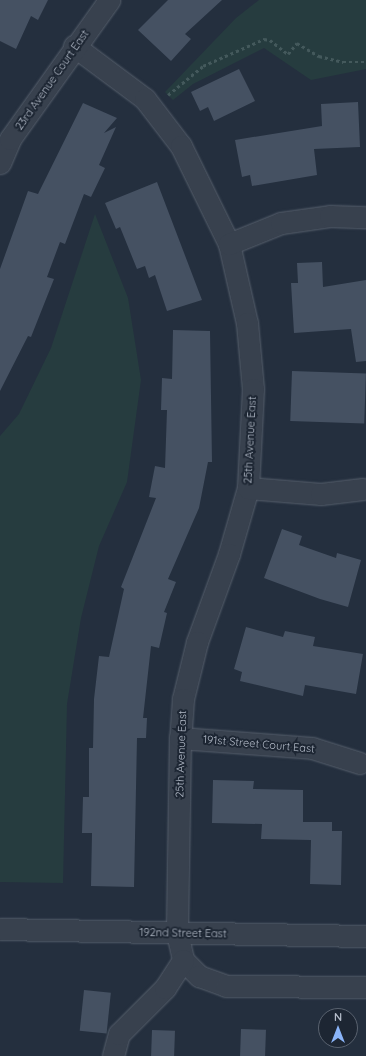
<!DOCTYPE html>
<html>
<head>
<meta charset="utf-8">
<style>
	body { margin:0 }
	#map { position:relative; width:366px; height:1056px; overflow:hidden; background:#242f3e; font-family:Quicksand,sans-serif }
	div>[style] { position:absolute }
	.green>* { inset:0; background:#263c3f }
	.building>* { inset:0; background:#455162; transform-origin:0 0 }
	.path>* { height:2.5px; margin-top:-1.25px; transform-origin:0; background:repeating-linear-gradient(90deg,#44595c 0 3px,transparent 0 6px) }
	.roads { filter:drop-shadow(0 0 1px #565f6c) drop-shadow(0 0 1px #565f6c) }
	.minor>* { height:21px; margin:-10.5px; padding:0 10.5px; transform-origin:10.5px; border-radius:10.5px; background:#38414e }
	span { translate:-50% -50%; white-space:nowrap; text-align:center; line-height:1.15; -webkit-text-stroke:4px #1d2633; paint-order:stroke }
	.street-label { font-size:11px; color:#b4bcc9 }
	.north { position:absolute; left:318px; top:1008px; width:40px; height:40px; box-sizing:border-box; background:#1d2633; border:1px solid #59626f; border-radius:50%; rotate:0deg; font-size:11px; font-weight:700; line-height:16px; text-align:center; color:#b4bcc9 }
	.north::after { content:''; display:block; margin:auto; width:14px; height:18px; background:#8ab4f8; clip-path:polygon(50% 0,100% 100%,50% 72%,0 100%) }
</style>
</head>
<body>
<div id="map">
	<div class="green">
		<i style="clip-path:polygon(259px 0,366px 0,366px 69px,311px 80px,264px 48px,193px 84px,173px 100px,165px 92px,236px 18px)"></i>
		<i style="clip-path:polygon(95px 214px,128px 298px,141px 380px,127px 482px,99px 546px,81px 618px,67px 704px,63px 883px,0 882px,0 436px,19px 414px,51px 348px)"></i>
	</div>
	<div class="building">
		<i style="clip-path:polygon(0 0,48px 0,38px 20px,31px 16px,16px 49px,0 41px)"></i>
		<i style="clip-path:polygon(168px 0,222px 0,185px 34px,191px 39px,171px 61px,138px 30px)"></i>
		<i style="clip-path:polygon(239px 69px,255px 101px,214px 121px,208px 107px,200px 111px,191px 92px)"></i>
		<i style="clip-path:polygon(358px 102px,360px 147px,314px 149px,317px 175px,252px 186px,250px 175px,242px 177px,235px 140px,322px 126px,321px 104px)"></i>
		<i style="clip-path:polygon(83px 103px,117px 118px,104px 133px,116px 127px,99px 165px,105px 168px,91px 197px,84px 194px,65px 244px,60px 242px,47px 277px,54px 279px,31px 337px,28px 336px,0 391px,0 269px,28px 191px,38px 194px)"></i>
		<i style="clip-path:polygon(157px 182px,202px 300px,167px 311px,155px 275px,149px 278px,145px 266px,137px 269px,120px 227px,116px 229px,105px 203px)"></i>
		<i style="clip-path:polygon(322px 262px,323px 287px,366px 280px,366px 361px,356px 362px,351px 329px,294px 333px,291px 283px,298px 283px,297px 263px)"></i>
		<i style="clip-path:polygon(173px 330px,210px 331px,212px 462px,208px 462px,199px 508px,168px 579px,176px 582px,164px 612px,167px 613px,159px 648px,151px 646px,143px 718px,147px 718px,146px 738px,137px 738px,134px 887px,91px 886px,92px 833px,82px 833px,83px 797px,89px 797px,89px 748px,93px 748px,94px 699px,99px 656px,109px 657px,124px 589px,121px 587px,156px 498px,149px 497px,155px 466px,165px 468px,167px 410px,161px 410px,162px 378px,172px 379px)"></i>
		<i style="left:292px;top:371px;width:74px;height:50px;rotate:2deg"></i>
		<i style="clip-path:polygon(282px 529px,302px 536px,299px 545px,336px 558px,337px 553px,361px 560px,348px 607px,320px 599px,264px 578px)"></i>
		<i style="clip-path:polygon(246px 627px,283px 637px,285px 631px,315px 637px,313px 646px,363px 654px,356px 694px,305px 685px,303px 696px,240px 681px,242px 672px,234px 669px)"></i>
		<i style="clip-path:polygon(213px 780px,254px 781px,253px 789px,303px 790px,303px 822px,332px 822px,332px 831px,342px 831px,341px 885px,310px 884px,311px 840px,261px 839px,262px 824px,212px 823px)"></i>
		<i style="left:84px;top:990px;width:27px;height:41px;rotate:6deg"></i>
		<i style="left:241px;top:1029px;width:25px;height:27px;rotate:2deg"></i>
		<i style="left:152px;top:1030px;width:23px;height:26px;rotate:2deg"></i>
	</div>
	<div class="path">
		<i style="left:168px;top:95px;width:45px;rotate:-39.6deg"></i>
		<i style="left:203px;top:66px;width:67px;rotate:-23.9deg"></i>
		<i style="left:264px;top:39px;width:6px;rotate:9deg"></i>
		<i style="left:270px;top:40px;width:23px;rotate:38deg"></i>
		<i style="left:288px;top:54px;width:14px;rotate:-51deg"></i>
		<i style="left:297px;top:43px;width:26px;rotate:31deg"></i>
		<i style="left:319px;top:56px;width:25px;rotate:14deg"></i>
		<i style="left:343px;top:62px;width:23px"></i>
	</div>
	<div class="roads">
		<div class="minor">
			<i style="left:74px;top:46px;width:89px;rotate:36.7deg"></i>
			<i style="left:145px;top:99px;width:59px;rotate:52.5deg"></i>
			<i style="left:181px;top:146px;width:109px;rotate:63.9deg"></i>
			<i style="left:229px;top:244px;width:81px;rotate:77.2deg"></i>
			<i style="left:247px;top:323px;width:66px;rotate:84.8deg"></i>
			<i style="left:253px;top:389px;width:99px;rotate:92.9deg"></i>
			<i style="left:248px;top:488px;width:69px;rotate:106.1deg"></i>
			<i style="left:229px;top:554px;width:94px;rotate:110deg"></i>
			<i style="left:197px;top:642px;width:59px;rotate:103.8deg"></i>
			<i style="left:183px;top:699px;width:39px;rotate:94deg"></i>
			<i style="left:180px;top:738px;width:195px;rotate:90.9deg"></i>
			<i style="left:177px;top:933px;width:28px;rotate:77deg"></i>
			<i style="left:183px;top:960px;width:23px;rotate:45deg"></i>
			<i style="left:199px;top:976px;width:29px;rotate:20deg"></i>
			<i style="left:226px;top:986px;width:140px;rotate:0.4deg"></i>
			<i style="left:0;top:163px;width:26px;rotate:-67deg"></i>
			<i style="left:10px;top:139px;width:171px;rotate:-54.5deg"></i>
			<i style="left:229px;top:244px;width:56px;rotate:-22deg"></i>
			<i style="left:281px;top:223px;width:49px;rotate:-8.1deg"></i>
			<i style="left:330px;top:216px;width:35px;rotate:2deg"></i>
			<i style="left:248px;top:488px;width:73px;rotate:4.7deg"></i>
			<i style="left:321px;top:494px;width:42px;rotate:-6.8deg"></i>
			<i style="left:180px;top:738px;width:132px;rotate:4.3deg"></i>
			<i style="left:312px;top:748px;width:50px;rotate:17.4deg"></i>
			<i style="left:0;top:929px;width:366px;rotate:1.1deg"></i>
			<i style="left:113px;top:1056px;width:23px;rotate:-75deg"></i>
			<i style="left:119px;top:1034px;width:65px;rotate:-45deg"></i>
			<i style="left:165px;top:988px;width:33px;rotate:-57deg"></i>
		</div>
	</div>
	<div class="street-label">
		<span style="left:52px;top:80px;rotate:-55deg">23rd Avenue Court East</span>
		<span style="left:250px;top:440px;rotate:-87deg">25th Avenue East</span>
		<span style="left:259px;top:744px;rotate:5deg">191st Street Court East</span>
		<span style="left:181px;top:754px;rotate:-88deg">25th Avenue East</span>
		<span style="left:183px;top:933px;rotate:1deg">192nd Street East</span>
	</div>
	<div class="north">N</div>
</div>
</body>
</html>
